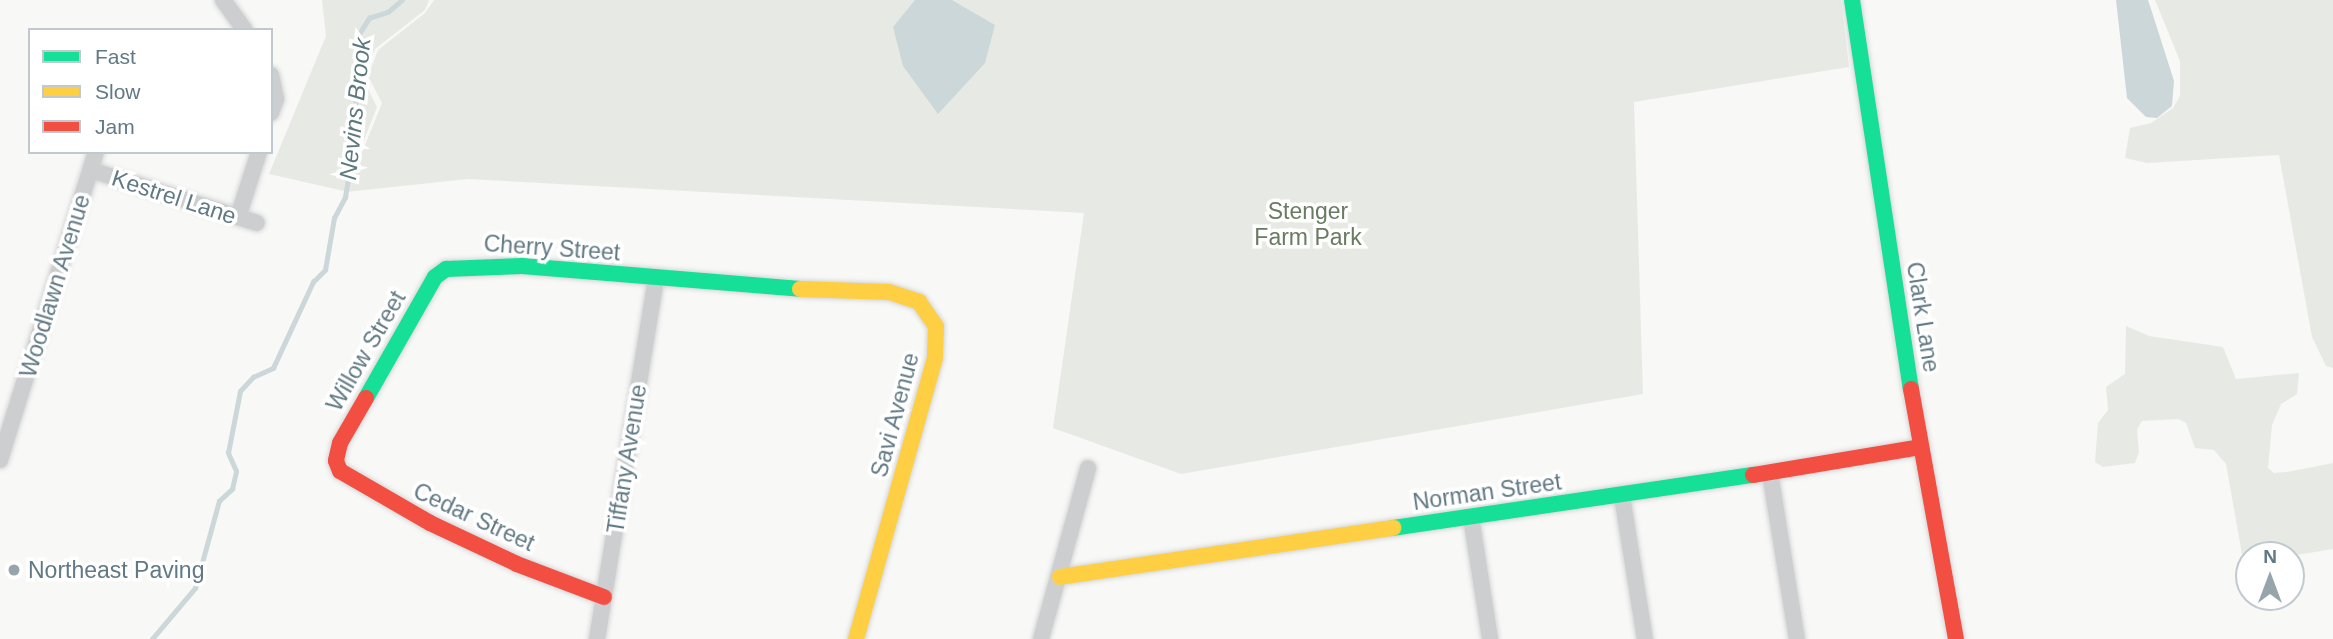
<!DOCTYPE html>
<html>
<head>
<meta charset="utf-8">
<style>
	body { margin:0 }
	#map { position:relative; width:2333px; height:639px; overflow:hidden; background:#f8f8f7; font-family:Arial,sans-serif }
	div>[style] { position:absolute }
	.green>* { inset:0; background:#e7eae4 }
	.water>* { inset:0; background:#cbd7d8 }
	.stream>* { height:4.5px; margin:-2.25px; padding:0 2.25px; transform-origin:2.25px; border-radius:2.25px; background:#cbd7d8 }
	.roads { filter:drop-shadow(0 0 2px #d5d6d7) drop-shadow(0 0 2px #d5d6d7) }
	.street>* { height:16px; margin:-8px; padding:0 8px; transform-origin:8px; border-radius:8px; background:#cdcecf }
	.fast>* { height:16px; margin:-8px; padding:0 8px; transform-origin:8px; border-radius:8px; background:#16e098 }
	.slow>* { height:16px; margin:-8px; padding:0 8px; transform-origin:8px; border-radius:8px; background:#ffcf43 }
	.jam>* { height:16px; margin:-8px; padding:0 8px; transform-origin:8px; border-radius:8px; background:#f24e42 }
	.dots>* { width:19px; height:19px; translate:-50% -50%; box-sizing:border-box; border:4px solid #fff; border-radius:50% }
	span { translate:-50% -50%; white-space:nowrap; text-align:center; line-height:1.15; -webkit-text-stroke:7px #fff; paint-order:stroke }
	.street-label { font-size:23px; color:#617984 }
	.park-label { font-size:23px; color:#697b61 }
	.poi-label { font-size:23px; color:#617984 }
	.left { translate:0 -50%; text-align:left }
	.water-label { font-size:24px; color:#5c797e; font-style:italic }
	.legend { position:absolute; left:28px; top:28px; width:245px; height:126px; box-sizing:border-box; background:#fff; border:2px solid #c0c9ce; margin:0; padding:9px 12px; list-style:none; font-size:21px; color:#617984 }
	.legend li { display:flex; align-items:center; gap:14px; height:35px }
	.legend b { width:35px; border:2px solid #c0c9ce }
	.north { position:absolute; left:2235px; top:541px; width:70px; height:70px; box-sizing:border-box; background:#fff; border:2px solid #c0c9ce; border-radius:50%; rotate:0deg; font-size:19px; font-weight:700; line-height:28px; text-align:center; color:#617984 }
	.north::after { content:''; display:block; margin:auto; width:24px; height:32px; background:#96a5ac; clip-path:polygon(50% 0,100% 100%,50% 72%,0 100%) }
</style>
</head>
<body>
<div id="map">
	<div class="green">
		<i style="clip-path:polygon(322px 0,429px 0,425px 10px,375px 49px,363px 79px,377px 107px,344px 191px,269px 174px,326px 36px)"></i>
		<i style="clip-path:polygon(434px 0,1841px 0,1849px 67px,1634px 102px,1643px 394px,1181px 474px,1053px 428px,1084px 213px,468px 179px,346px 192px,382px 103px,368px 76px,378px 50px,425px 13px)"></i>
		<i style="clip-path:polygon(2155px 0,2333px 0,2333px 368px,2326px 366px,2312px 337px,2279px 155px,2147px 163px,2125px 158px,2130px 128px,2151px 123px,2173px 108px,2180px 96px,2180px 61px)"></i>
		<i style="clip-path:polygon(2126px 326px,2149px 336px,2223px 347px,2236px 379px,2299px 373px,2297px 394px,2281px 404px,2272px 425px,2268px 468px,2274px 473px,2287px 472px,2333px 463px,2333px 549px,2291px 556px,2249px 555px,2249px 562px,2243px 560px,2226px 464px,2214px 450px,2195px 448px,2186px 423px,2178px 419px,2142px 421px,2137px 429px,2139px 452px,2135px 463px,2103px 467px,2095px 462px,2098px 423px,2108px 410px,2106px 387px,2125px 374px)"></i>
	</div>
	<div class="water">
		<i style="clip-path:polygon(915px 0,952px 0,995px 25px,985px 63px,938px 114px,903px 66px,893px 27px)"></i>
		<i style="clip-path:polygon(2116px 0,2148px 0,2151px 9px,2174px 81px,2172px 106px,2157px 118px,2146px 117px,2127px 98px)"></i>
	</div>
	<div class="stream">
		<i style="left:152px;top:639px;width:67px;rotate:-49.9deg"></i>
		<i style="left:195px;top:588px;width:90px;rotate:-74.6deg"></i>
		<i style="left:219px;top:501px;width:18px;rotate:-43deg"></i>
		<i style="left:232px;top:489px;width:18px;rotate:-77deg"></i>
		<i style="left:236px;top:471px;width:20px;rotate:-114deg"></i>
		<i style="left:228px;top:453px;width:63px;rotate:-79deg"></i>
		<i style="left:240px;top:391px;width:19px;rotate:-47deg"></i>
		<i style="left:253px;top:377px;width:22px;rotate:-24deg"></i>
		<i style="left:273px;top:368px;width:95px;rotate:-65.1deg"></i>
		<i style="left:313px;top:282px;width:17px;rotate:-45deg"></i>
		<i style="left:325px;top:270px;width:53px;rotate:-80.2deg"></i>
		<i style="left:334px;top:218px;width:24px;rotate:-62deg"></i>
		<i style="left:345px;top:197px;width:49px;rotate:-80.5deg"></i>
		<i style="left:353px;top:149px;width:115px;rotate:-87deg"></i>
		<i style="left:359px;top:34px;width:19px;rotate:-58deg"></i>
		<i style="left:369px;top:18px;width:20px;rotate:-18deg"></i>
		<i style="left:388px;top:12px;width:18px;rotate:-41deg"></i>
	</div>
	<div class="roads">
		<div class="street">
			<i style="left:223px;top:0;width:37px;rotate:54deg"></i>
			<i style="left:271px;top:75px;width:25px;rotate:78deg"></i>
			<i style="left:276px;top:99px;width:15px;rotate:110deg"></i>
			<i style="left:91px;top:170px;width:174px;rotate:17.7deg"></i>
			<i style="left:238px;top:217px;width:68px;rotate:-72.1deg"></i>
			<i style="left:0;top:460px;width:323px;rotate:-72.7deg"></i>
			<i style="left:1770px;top:473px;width:168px;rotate:80.8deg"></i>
			<i style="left:1622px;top:496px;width:145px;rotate:80.9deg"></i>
			<i style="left:1471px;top:517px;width:123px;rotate:81.1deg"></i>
			<i style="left:597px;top:639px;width:366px;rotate:-80.7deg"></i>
			<i style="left:1041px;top:639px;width:177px;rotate:-74.6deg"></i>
		</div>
		<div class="fast">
			<i style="left:1852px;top:0;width:393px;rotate:81.4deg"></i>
			<i style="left:366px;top:398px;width:139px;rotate:-60.3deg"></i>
			<i style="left:435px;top:277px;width:14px;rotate:-36deg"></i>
			<i style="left:446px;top:269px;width:76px;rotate:-2.3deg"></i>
			<i style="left:522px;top:266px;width:279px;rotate:4.7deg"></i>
			<i style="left:1393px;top:528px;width:364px;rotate:-8.4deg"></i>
		</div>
		<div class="slow">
			<i style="left:800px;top:289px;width:89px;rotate:1.9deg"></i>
			<i style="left:889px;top:292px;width:32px;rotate:18deg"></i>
			<i style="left:919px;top:302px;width:29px;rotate:55deg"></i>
			<i style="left:936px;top:326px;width:32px;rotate:92deg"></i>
			<i style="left:935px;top:358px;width:292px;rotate:105.7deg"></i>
			<i style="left:1060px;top:577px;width:337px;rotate:-8.4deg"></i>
		</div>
		<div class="jam">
			<i style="left:1911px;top:389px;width:254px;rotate:79.8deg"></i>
			<i style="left:366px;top:398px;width:52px;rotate:120deg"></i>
			<i style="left:340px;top:443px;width:18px;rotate:103deg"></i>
			<i style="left:336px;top:461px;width:11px;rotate:68deg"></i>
			<i style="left:340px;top:471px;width:104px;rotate:30deg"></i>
			<i style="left:430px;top:523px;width:96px;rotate:25.2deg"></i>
			<i style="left:517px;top:564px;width:93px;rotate:20.8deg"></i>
			<i style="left:1753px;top:475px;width:169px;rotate:-9.5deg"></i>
		</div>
	</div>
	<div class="dots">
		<i style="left:14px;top:570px;background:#96a5ac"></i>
	</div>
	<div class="street-label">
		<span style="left:174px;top:197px;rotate:18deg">Kestrel Lane</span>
		<span style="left:552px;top:248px;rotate:4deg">Cherry Street</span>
		<span style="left:55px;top:286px;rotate:-73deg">Woodlawn Avenue</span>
		<span style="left:1923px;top:317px;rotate:81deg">Clark Lane</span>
		<span style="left:366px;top:351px;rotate:-60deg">Willow Street</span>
		<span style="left:895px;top:415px;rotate:-75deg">Savi Avenue</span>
		<span style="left:627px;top:459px;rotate:-81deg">Tiffany Avenue</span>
		<span style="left:1487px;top:492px;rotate:-8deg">Norman Street</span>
		<span style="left:474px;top:517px;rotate:25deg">Cedar Street</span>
	</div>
	<div class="park-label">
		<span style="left:1308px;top:224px">Stenger<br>Farm Park</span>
	</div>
	<div class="poi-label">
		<span class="left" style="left:28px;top:570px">Northeast Paving</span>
	</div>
	<div class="water-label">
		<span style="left:355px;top:109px;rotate:-84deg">Nevins Brook</span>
	</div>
	<ul class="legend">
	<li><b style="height:9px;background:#16e098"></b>Fast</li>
	<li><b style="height:9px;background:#ffcf43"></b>Slow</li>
	<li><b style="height:9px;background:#f24e42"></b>Jam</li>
	</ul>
	<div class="north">N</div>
</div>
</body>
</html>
